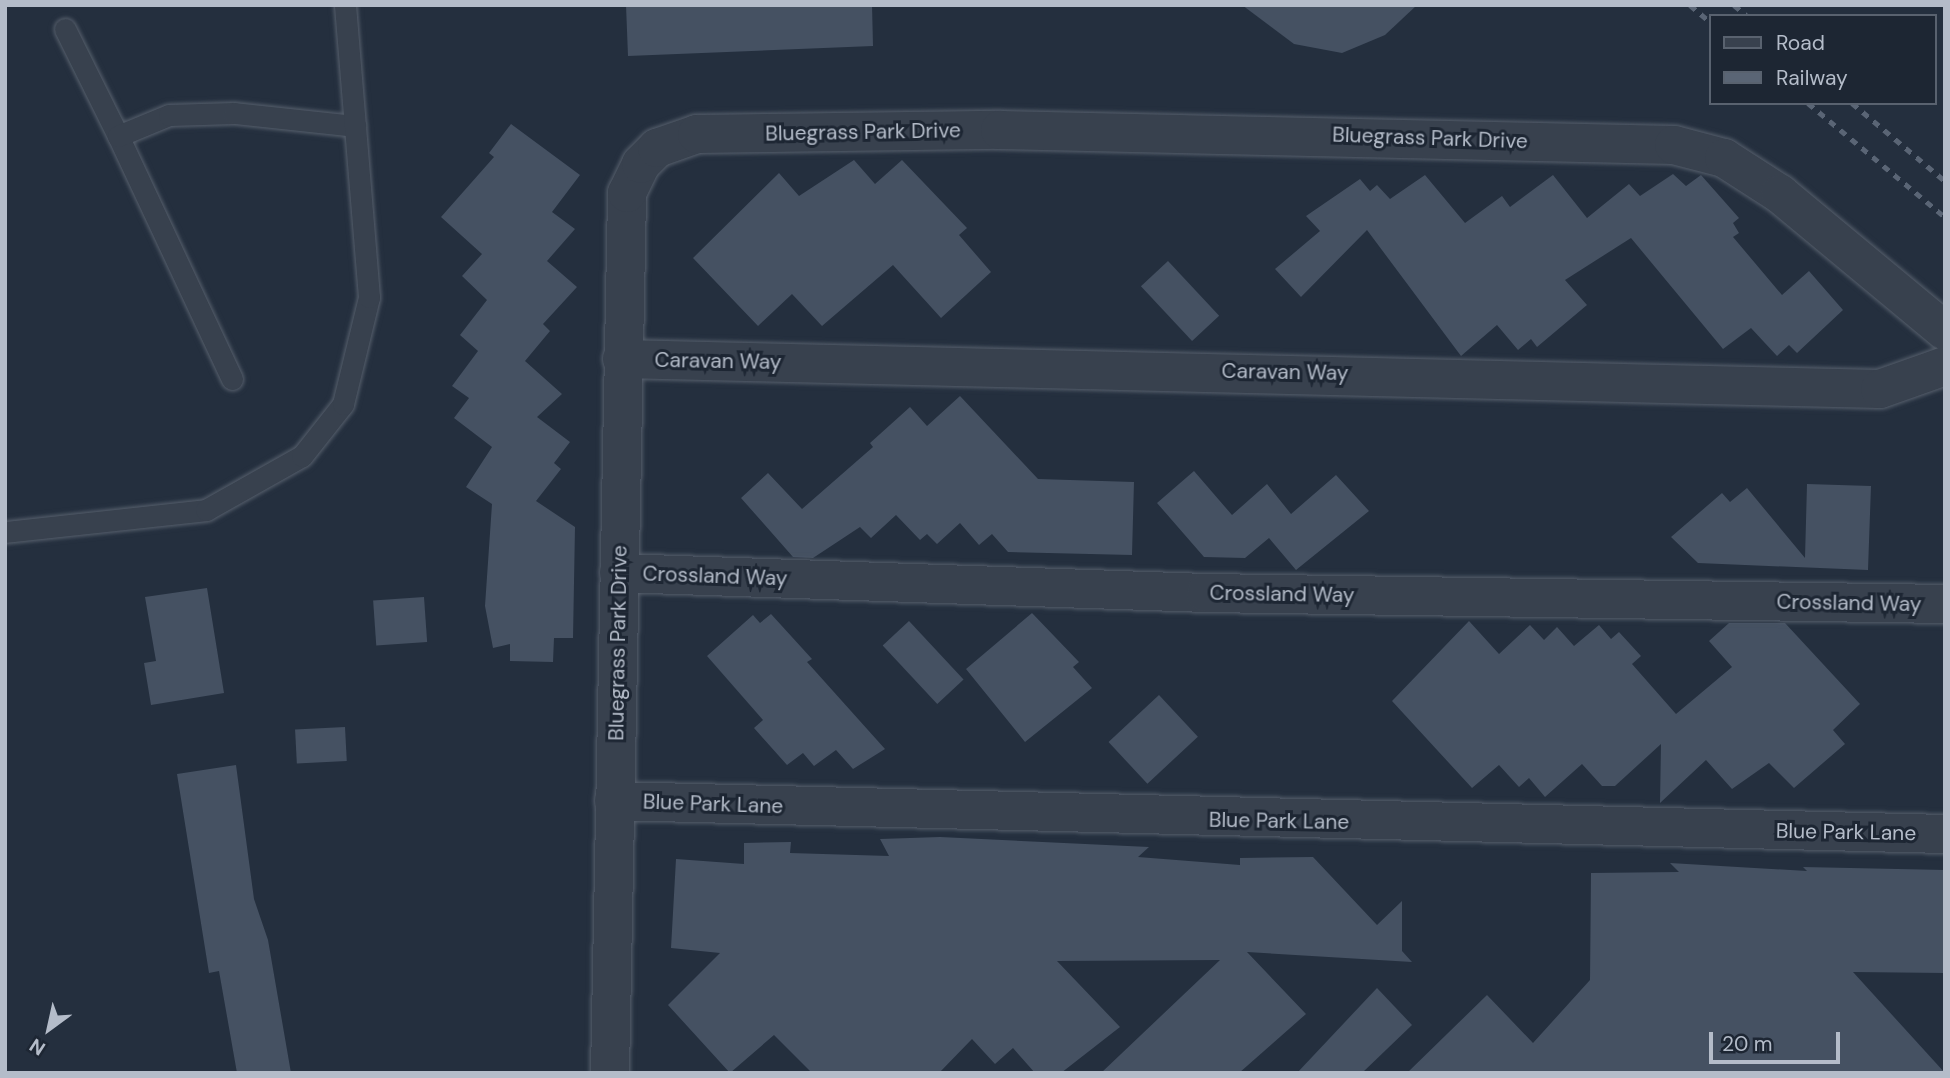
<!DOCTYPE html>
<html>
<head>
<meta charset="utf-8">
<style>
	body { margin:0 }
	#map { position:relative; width:1950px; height:1078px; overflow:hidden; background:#242f3e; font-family:"DM Sans",sans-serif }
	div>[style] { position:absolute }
	.building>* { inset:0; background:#455162; transform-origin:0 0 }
	.roads { filter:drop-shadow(0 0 2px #565f6c) drop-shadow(0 0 2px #565f6c) }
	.lane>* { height:21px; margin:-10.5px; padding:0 10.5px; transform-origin:10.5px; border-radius:10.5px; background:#38414e }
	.street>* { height:38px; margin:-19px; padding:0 19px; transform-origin:19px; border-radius:19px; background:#38414e }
	.rail>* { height:5px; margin-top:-2.5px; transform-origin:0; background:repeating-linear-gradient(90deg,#5a6575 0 7px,transparent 0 14px) }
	span { translate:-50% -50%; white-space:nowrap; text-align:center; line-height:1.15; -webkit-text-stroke:6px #1d2633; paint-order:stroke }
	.street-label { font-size:21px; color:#b4bcc9 }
	.frame { position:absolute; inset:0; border:7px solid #b4bcc9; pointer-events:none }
	.legend { position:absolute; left:1709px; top:14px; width:228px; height:91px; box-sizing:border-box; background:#1d2633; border:2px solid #59626f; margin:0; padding:9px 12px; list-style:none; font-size:21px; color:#b4bcc9 }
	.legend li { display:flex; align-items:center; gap:14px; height:35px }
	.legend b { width:35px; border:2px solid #59626f }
	.north { position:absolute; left:14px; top:994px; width:70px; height:70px; -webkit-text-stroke:5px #1d2633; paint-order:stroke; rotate:213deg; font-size:19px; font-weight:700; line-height:28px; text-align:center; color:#b4bcc9 }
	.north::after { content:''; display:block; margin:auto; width:24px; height:32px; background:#b4bcc9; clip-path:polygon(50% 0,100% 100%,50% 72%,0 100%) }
	.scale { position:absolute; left:1709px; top:1032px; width:131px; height:32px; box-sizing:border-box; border:4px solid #b4bcc9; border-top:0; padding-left:9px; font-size:21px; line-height:24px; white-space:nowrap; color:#b4bcc9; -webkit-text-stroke:5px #1d2633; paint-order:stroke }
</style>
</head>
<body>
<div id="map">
	<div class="building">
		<i style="clip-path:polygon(626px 5px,872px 5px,873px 46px,628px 56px)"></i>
		<i style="clip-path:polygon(1242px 5px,1417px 5px,1385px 35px,1342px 53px,1294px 44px)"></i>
		<i style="clip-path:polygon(511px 124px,580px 175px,552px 212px,575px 229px,547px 261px,577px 287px,543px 324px,550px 331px,525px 361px,562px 394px,537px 417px,570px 442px,554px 463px,561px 469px,536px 501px,575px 527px,573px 638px,554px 638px,553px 662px,510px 661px,510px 644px,493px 648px,485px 606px,492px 504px,466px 487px,492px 447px,454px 418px,469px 398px,452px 386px,478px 351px,460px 335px,487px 300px,462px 276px,482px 254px,441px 217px,494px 157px,489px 153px)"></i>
		<i style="clip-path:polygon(854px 160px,875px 184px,902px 160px,967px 228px,959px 235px,991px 272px,941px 318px,893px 265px,822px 326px,792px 294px,758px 326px,693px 258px,779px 173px,799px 196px)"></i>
		<i style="clip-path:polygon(1673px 174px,1686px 186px,1701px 175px,1739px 218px,1733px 223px,1739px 233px,1733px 237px,1782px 295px,1809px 271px,1843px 310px,1797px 353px,1789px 345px,1777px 356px,1751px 328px,1723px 349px,1631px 238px,1565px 280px,1587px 305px,1537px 347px,1531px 339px,1518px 350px,1497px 325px,1461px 356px,1367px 230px,1301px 297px,1275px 269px,1320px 231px,1306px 216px,1360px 179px,1370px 191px,1377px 185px,1390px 199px,1425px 175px,1465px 223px,1502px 196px,1510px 207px,1553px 175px,1587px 218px,1629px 184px,1640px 196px)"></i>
		<i style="left:1168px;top:261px;width:75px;height:37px;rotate:47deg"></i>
		<i style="clip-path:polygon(960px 396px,1038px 479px,1134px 482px,1132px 555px,1008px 552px,992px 534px,979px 545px,960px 523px,937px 544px,927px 534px,920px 540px,896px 515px,871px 538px,860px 527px,813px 558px,793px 557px,741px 498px,768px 473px,802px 509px,873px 447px,870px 443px,910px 407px,927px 426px)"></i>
		<i style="clip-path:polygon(1194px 471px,1232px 515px,1267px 484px,1291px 514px,1336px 475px,1369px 511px,1296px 570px,1269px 538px,1245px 558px,1204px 557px,1157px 503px)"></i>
		<i style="clip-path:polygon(1807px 484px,1871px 486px,1868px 570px,1698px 563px,1671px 537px,1722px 493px,1730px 502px,1747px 488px,1805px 558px)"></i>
		<i style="clip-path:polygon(207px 588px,224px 693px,151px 705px,144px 663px,156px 661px,145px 597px)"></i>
		<i style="left:424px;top:597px;width:45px;height:51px;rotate:86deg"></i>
		<i style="clip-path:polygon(1032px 613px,1079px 662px,1073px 667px,1092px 688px,1025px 742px,966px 669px)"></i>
		<i style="clip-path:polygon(771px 614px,812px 659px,807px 662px,885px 749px,853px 769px,836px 750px,814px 766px,803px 753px,787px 765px,754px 728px,763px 720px,707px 656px,753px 615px,760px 623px)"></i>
		<i style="left:909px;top:621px;width:80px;height:36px;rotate:47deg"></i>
		<i style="clip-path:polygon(1469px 621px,1499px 654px,1530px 625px,1544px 640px,1557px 627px,1574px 646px,1599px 625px,1611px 639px,1619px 632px,1641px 656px,1632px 664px,1676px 714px,1732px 667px,1709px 641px,1729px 623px,1785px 623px,1860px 704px,1833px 730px,1845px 744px,1794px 788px,1769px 763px,1732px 789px,1706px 760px,1660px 803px,1661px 744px,1615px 786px,1602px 786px,1582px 764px,1545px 797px,1529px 778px,1519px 787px,1499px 765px,1472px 788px,1392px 701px)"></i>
		<i style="left:1159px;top:695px;width:57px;height:69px;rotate:47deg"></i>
		<i style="left:345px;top:727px;width:34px;height:50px;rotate:87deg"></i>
		<i style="clip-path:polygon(236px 765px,254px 899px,268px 940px,291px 1073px,237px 1073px,219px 971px,209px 973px,177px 774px)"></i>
		<i style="clip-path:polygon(940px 837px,1149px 847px,1138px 857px,1240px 865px,1240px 858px,1313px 857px,1377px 925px,1402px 901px,1402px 951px,1412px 962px,1247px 952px,1306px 1014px,1239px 1073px,1101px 1073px,1220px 960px,1057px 961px,1120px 1027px,1061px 1073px,1035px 1073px,1013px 1048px,995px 1064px,972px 1039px,939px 1073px,812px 1073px,774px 1035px,730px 1073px,668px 1005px,720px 953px,671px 948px,676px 859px,744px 864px,744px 843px,791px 842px,790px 853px,889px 856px,880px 839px)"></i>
		<i style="clip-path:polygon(1670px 863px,1807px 871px,1803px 867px,1945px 870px,1945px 973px,1853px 972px,1945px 1073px,1407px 1073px,1487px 995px,1533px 1043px,1590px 980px,1591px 873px,1679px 872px)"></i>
		<i style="clip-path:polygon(1377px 988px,1412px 1025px,1362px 1073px,1297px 1073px)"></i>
	</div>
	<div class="roads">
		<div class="lane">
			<i style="left:65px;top:29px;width:119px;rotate:63.6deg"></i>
			<i style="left:232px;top:379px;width:268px;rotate:-115.1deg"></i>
			<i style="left:118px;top:136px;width:55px;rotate:-22.4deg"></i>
			<i style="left:169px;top:115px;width:65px;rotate:-1.8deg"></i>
			<i style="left:234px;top:113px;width:122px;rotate:6.1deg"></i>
			<i style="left:5px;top:532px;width:202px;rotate:-6.2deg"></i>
			<i style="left:206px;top:510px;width:110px;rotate:-29.4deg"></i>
			<i style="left:302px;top:456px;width:66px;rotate:-51.7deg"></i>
			<i style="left:343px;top:404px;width:110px;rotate:-76.3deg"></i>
			<i style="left:369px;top:297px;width:293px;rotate:-94.7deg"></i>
		</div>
		<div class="street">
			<i style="left:622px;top:359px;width:1258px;rotate:1.37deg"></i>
			<i style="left:1880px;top:389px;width:69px;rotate:-19.5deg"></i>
			<i style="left:619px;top:573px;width:587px;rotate:1.95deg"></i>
			<i style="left:1206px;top:593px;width:739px;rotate:0.85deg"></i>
			<i style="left:614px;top:801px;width:1331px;rotate:1.42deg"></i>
			<i style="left:610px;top:1073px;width:880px;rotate:-88.89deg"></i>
			<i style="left:627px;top:193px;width:32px;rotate:-64deg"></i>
			<i style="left:641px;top:164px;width:23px;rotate:-45deg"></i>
			<i style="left:657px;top:148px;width:42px;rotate:-19.3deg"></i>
			<i style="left:697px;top:134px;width:303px;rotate:-0.8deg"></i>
			<i style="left:1000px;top:130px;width:674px;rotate:1.27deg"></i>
			<i style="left:1674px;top:145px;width:52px;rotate:14.6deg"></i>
			<i style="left:1724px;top:158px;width:67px;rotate:32.7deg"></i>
			<i style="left:1780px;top:194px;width:214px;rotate:39.7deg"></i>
		</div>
	</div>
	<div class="rail">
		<i style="left:1690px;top:5px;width:26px;rotate:40deg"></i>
		<i style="left:1734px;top:5px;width:17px;rotate:40deg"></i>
		<i style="left:1808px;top:103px;width:178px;rotate:39.8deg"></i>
		<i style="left:1852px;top:103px;width:121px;rotate:40deg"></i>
	</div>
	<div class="street-label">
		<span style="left:863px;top:132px;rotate:-1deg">Bluegrass Park Drive</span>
		<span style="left:1430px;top:138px;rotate:2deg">Bluegrass Park Drive</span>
		<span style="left:718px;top:361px;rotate:1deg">Caravan Way</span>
		<span style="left:1285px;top:372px;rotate:1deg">Caravan Way</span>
		<span style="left:715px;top:576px;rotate:2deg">Crossland Way</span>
		<span style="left:1282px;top:594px;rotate:1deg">Crossland Way</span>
		<span style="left:1849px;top:603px;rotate:1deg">Crossland Way</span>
		<span style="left:618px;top:643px;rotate:-89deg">Bluegrass Park Drive</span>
		<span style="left:713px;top:804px;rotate:2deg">Blue Park Lane</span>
		<span style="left:1279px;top:821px;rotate:1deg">Blue Park Lane</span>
		<span style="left:1846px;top:832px;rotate:1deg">Blue Park Lane</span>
	</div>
	<div class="frame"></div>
	<ul class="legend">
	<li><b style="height:9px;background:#38414e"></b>Road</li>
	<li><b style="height:9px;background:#5a6575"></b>Railway</li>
	</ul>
	<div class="north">N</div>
	<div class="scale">20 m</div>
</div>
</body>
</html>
